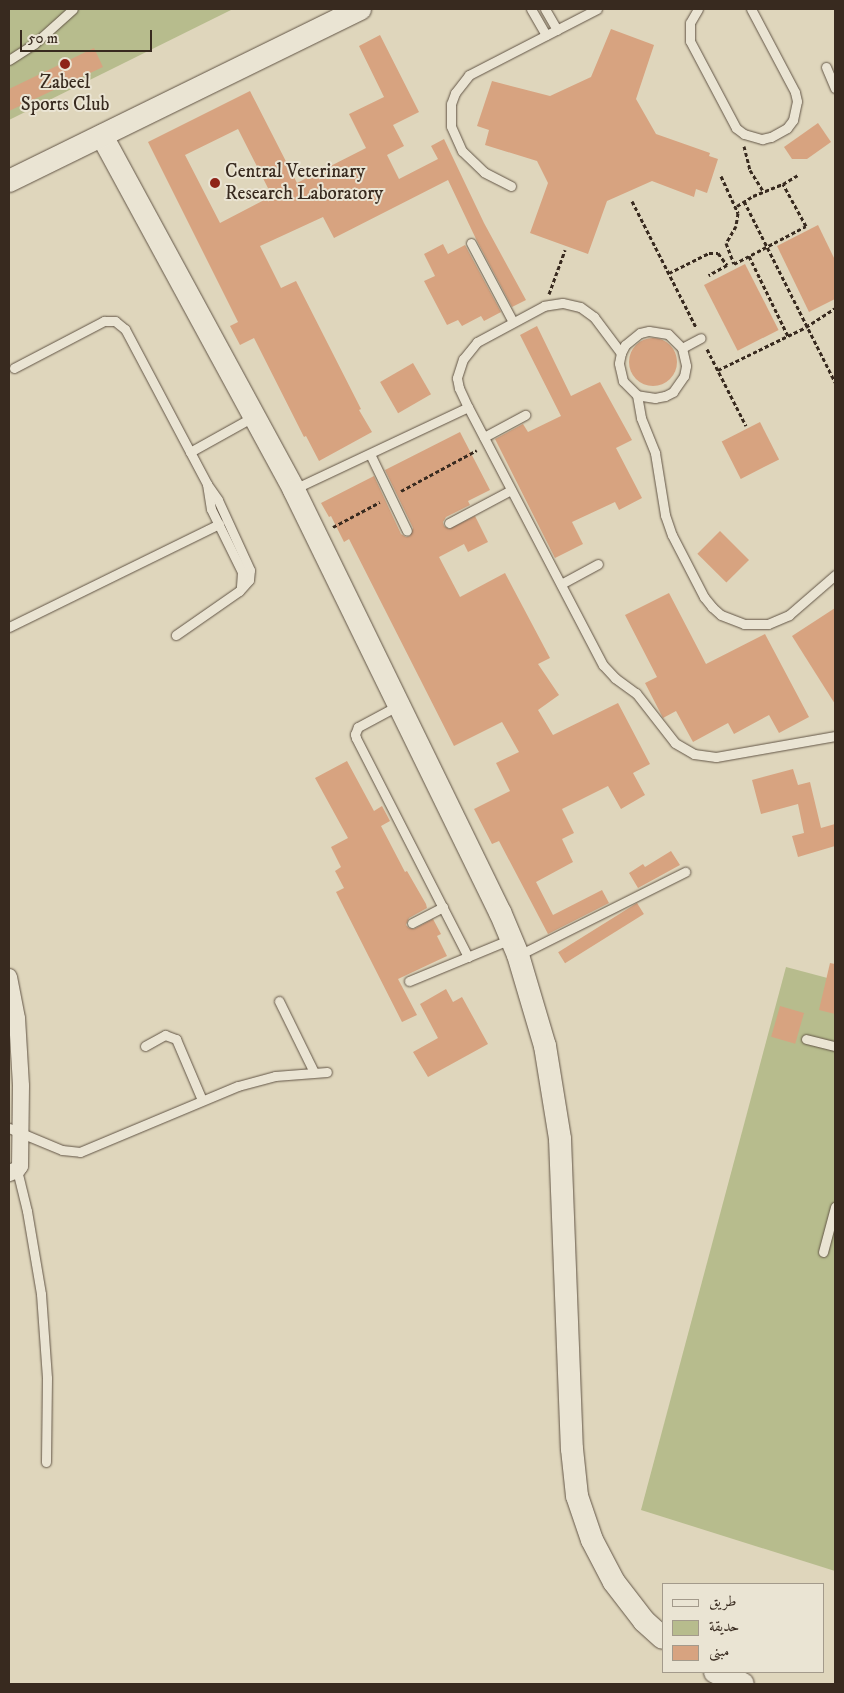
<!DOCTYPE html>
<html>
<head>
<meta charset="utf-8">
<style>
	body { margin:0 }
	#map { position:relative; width:844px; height:1693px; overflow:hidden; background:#dfd6bc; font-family:"IM FELL DW Pica",Amiri,serif }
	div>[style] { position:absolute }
	.green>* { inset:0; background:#b7bc8d }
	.building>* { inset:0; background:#d7a380; transform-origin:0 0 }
	.round { border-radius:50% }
	.path>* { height:3px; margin-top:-1.5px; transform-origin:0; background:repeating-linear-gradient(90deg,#382a1f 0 4px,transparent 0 6.5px) }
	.roads { filter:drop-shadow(0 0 1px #625546) drop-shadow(0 0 1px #625546) }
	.lane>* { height:9px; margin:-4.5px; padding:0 4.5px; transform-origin:4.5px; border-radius:4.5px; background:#eae4d3 }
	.street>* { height:16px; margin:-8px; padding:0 8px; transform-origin:8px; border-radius:8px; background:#eae4d3 }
	.secondary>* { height:22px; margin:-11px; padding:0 11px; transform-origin:11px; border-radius:11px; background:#eae4d3 }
	.dots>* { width:14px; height:14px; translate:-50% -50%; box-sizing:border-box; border:2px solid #eae4d3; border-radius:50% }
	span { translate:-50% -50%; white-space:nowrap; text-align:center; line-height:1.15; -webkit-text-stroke:4px #eae4d3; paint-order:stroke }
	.poi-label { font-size:19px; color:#382a1f }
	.left { translate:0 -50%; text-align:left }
	.frame { position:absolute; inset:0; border:10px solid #382a1f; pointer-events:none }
	.legend { position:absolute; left:662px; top:1583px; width:162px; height:90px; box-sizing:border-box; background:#eae4d3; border:1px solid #a39a8b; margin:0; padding:6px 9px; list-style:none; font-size:15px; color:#382a1f }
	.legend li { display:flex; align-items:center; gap:10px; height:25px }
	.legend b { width:25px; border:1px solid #a39a8b }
	.scale { position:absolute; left:20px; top:30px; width:132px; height:22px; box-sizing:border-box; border:2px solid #382a1f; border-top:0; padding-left:6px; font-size:15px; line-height:18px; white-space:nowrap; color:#382a1f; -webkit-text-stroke:4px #eae4d3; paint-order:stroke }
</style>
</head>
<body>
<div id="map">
	<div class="green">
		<i style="clip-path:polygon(9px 9px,233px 9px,9px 120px)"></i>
		<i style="clip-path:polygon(786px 967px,835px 980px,835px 1571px,641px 1510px)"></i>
	</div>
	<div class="building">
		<i style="clip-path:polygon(611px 29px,654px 45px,636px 99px,656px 134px,710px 153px,709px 156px,718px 159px,707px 193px,696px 189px,694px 197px,652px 181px,607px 201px,588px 254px,530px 233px,548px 183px,537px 161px,485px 145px,489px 130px,477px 126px,492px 81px,550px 96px,591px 77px)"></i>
		<i style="clip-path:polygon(evenodd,380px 35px,419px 112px,393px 125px,404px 146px,387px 155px,399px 179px,438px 159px,431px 146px,444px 139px,484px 223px,526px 300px,512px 307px,476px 239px,448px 180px,334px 238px,323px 217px,260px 246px,281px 288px,296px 281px,361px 409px,359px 410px,372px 432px,319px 461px,306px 436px,304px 437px,254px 338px,240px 345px,230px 326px,238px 322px,148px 142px,250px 91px,297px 183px,366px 148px,349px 114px,384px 97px,359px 46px,380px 35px,238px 129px,272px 196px,220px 223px,185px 155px,238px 129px)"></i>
		<i style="clip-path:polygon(94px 48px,103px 67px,9px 111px,9px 89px)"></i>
		<i style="clip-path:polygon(818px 123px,831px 142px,807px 159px,792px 159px,784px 147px)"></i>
		<i style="clip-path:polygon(818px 225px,835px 260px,835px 299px,809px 312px,777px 246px)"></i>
		<i style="clip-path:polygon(443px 244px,448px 254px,465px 245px,501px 312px,484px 321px,481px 316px,462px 326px,458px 320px,447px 325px,424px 281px,435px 276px,424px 254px)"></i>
		<i style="left:745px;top:264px;width:74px;height:46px;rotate:63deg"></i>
		<i style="clip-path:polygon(537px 326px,571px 396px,600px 382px,632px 440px,616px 448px,642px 498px,619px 510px,615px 502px,572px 522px,583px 544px,555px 558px,495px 439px,523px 424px,528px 432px,561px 416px,520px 335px)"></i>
		<i class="round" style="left:629px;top:338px;width:48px;height:48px"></i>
		<i style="left:413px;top:363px;width:36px;height:38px;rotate:60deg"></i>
		<i style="left:760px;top:422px;width:42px;height:43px;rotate:63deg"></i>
		<i style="clip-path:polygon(460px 432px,490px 490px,468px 501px,470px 505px,446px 517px,443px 522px,444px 526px,449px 529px,475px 516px,488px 542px,468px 552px,464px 544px,439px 557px,460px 597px,505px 573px,550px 658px,538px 664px,559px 695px,538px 710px,553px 735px,618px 703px,650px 764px,633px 773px,645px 795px,621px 809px,608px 786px,562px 809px,574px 833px,562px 839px,573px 862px,536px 882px,553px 915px,602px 890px,609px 903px,548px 934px,499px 841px,492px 844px,474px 809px,510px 791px,496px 763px,519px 752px,502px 722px,454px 746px,349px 539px,344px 542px,331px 516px,329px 517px,321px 503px,374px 476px,401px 534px,406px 537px,410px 536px,413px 528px,385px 470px)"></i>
		<i style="left:720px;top:531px;width:41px;height:32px;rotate:45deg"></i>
		<i style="clip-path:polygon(669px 593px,706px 664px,765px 634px,809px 717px,779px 733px,769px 715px,734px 734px,728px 723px,693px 742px,676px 711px,663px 718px,645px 683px,657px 677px,625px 615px)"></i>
		<i style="clip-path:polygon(835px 608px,835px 704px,792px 636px)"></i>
		<i style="clip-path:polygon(347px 761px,374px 811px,382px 806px,390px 821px,381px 826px,405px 872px,407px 871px,426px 904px,427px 908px,409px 918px,406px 925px,409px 928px,414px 929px,433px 919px,441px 934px,437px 936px,447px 956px,398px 979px,417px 1015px,402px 1022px,336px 892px,344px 888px,335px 871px,341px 867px,331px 847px,348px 838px,315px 778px)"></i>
		<i style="clip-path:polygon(793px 769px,798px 785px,810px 782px,821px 828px,835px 824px,835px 846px,798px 857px,792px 836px,804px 833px,798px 804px,761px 814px,752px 780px)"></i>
		<i style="clip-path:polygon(671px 851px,680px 865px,638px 888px,629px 873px,643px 864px,645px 867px)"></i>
		<i style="left:637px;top:903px;width:13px;height:93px;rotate:58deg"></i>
		<i style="clip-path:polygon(830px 963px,835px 964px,835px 1014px,819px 1010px)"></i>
		<i style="clip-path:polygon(446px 989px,453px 1002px,462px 997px,488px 1044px,428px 1077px,413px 1052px,438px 1038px,420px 1004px)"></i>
		<i style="left:780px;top:1006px;width:25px;height:32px;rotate:16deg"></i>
	</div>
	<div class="path">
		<i style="left:744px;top:146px;width:25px;rotate:76deg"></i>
		<i style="left:750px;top:170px;width:25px;rotate:58deg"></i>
		<i style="left:721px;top:176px;width:41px;rotate:65.3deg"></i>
		<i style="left:738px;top:213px;width:13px;rotate:99deg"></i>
		<i style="left:736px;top:226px;width:20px;rotate:120deg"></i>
		<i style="left:726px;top:243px;width:22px;rotate:69deg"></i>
		<i style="left:734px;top:264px;width:81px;rotate:-27.8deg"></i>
		<i style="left:806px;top:226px;width:48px;rotate:-118.7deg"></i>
		<i style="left:632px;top:201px;width:141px;rotate:63.1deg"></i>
		<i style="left:744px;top:201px;width:203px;rotate:63.3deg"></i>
		<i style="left:737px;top:206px;width:19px;rotate:-32deg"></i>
		<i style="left:753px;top:196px;width:32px;rotate:-22deg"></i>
		<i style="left:783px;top:184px;width:17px;rotate:-31deg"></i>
		<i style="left:749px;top:256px;width:89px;rotate:64deg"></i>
		<i style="left:669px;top:273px;width:45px;rotate:-26.6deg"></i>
		<i style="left:709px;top:253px;width:9px"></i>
		<i style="left:718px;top:253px;width:15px;rotate:53deg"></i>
		<i style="left:727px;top:265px;width:21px;rotate:151deg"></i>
		<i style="left:549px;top:294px;width:47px;rotate:-70deg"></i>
		<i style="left:707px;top:349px;width:86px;rotate:63.1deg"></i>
		<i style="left:718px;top:370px;width:98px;rotate:-26deg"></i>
		<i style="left:806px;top:327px;width:35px;rotate:-33deg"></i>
		<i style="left:401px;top:491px;width:86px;rotate:-28.3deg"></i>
		<i style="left:333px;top:527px;width:53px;rotate:-28deg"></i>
	</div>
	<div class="roads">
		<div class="lane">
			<i style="left:531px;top:9px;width:30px;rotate:60deg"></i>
			<i style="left:545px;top:9px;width:24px;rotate:60deg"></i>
			<i style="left:698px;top:9px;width:16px;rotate:120deg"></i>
			<i style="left:690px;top:23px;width:18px;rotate:90deg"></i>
			<i style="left:690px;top:41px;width:98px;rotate:62.1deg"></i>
			<i style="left:736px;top:128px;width:10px;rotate:37deg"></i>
			<i style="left:744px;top:134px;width:19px;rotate:16deg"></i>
			<i style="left:762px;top:139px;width:9px;rotate:-13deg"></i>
			<i style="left:771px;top:137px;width:18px;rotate:-29deg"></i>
			<i style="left:787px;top:128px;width:10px;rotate:-53deg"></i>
			<i style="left:793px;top:120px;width:19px;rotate:-78deg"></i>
			<i style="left:797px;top:101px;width:9px;rotate:-103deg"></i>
			<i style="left:795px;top:92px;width:94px;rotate:-117.9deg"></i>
			<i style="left:9px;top:60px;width:30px;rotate:-33deg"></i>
			<i style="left:34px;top:44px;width:52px;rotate:-41.9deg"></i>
			<i style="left:826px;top:67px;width:23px;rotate:67deg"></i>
			<i style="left:511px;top:186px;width:30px;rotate:-153deg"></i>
			<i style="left:484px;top:172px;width:30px;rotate:-136deg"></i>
			<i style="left:462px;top:151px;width:27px;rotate:-114deg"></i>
			<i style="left:451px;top:126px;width:22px;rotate:-90deg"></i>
			<i style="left:451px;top:104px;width:12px;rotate:-70deg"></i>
			<i style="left:455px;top:93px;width:23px;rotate:-52deg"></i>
			<i style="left:469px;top:75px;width:144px;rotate:-27.3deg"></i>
			<i style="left:471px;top:243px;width:89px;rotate:62deg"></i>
			<i style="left:682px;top:348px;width:21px;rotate:-28deg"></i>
			<i style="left:621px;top:353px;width:9px;rotate:-63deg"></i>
			<i style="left:625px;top:345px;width:19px;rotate:-39deg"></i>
			<i style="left:640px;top:333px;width:9px;rotate:-13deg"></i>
			<i style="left:649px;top:331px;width:19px;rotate:9deg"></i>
			<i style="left:668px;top:334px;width:20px;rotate:45deg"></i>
			<i style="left:682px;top:348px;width:18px;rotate:77deg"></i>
			<i style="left:686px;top:366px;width:10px;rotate:101deg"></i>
			<i style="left:684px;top:376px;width:19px;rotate:125deg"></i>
			<i style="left:673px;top:392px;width:9px;rotate:153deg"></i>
			<i style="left:665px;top:396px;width:10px;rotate:169deg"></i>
			<i style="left:655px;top:398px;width:18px;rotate:-171deg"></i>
			<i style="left:637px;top:395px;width:20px;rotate:-135deg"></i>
			<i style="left:623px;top:381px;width:18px;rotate:-103deg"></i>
			<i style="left:619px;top:363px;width:10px;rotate:-79deg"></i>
			<i style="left:621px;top:353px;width:45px;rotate:-126.9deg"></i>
			<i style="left:594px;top:317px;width:17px;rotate:-144deg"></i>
			<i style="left:580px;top:307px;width:18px;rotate:-167deg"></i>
			<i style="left:562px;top:303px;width:18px;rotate:171deg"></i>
			<i style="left:544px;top:306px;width:76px;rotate:151.8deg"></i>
			<i style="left:477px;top:342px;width:22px;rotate:129deg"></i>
			<i style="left:463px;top:359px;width:20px;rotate:108deg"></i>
			<i style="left:457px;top:378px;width:10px;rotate:79deg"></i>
			<i style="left:459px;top:388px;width:21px;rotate:65deg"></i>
			<i style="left:468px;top:407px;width:291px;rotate:62.4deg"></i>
			<i style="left:603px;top:665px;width:18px;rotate:47deg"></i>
			<i style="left:615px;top:678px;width:26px;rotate:36deg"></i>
			<i style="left:636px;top:693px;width:63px;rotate:52deg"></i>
			<i style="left:675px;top:743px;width:22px;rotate:30deg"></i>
			<i style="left:694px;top:754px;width:22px;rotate:8deg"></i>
			<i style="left:716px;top:757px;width:121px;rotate:-10deg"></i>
			<i style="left:14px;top:368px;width:102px;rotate:-27.6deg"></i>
			<i style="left:104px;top:321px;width:11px"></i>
			<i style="left:115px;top:321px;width:13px;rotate:39deg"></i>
			<i style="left:125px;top:329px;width:175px;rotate:62.1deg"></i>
			<i style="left:207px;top:484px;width:19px;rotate:55deg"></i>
			<i style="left:218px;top:500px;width:77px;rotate:65.4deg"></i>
			<i style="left:250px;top:570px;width:10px;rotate:96deg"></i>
			<i style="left:249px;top:580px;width:15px;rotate:132deg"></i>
			<i style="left:239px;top:591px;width:77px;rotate:145.1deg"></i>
			<i style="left:637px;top:395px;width:23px;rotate:80deg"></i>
			<i style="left:641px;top:418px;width:38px;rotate:68deg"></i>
			<i style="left:655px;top:453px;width:63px;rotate:80.8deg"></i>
			<i style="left:665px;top:515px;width:21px;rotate:71deg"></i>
			<i style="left:672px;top:535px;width:70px;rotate:62.7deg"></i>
			<i style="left:704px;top:597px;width:13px;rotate:51deg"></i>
			<i style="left:712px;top:607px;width:12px;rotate:42deg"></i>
			<i style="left:721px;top:615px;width:25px;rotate:21deg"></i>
			<i style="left:744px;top:624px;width:24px"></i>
			<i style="left:768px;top:624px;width:23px;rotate:-23deg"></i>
			<i style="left:789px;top:615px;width:61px;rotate:-41deg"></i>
			<i style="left:484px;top:437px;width:47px;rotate:-28.2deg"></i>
			<i style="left:190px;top:452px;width:72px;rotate:-29.1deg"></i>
			<i style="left:370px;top:454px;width:85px;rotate:64.3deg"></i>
			<i style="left:207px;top:484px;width:25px;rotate:81deg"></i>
			<i style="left:211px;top:509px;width:70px;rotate:63.8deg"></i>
			<i style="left:242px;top:572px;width:16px;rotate:94deg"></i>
			<i style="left:294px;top:489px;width:192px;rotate:-25.2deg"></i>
			<i style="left:449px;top:523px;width:70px;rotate:-28deg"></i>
			<i style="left:561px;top:584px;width:42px;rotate:-28.4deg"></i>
			<i style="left:9px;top:627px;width:234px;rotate:-26.1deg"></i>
			<i style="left:399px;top:705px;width:47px;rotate:151.8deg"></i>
			<i style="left:358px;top:727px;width:8px;rotate:113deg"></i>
			<i style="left:355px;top:734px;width:4px;rotate:76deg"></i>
			<i style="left:356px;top:738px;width:246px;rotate:62.9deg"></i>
			<i style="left:412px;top:923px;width:35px;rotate:-27deg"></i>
			<i style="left:519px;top:955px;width:186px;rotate:-26.6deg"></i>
			<i style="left:409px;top:981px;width:110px;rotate:-22.4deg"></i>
			<i style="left:279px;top:1001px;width:79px;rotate:63.8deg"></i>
			<i style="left:806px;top:1039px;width:30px;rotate:14deg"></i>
			<i style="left:145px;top:1046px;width:23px;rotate:-29deg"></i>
			<i style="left:165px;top:1035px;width:12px;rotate:20deg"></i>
			<i style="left:176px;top:1039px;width:66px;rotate:66.9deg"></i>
			<i style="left:9px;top:1128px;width:57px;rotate:22.5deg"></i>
			<i style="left:62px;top:1150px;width:18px;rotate:6deg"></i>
			<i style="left:80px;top:1152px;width:171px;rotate:-22.7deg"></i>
			<i style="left:238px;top:1086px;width:38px;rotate:-15deg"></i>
			<i style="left:275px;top:1076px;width:52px;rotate:-4.4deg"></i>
			<i style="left:17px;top:1170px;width:42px;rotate:76.3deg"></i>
			<i style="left:27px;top:1211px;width:84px;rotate:80.4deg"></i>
			<i style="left:41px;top:1294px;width:84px;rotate:85.9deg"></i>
			<i style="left:47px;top:1378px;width:84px;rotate:90.7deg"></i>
			<i style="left:823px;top:1252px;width:47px;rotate:-75.1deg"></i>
		</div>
		<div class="street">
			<i style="left:9px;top:977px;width:42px;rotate:79deg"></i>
			<i style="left:17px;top:1018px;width:68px;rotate:86.6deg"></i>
			<i style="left:21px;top:1086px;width:80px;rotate:90.7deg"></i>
			<i style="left:20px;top:1166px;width:5px;rotate:127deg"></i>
			<i style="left:17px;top:1170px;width:9px;rotate:159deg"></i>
		</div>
		<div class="secondary">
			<i style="left:102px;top:136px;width:403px;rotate:61.5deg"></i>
			<i style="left:294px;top:490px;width:470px;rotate:64deg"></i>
			<i style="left:500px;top:912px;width:47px;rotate:67.3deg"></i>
			<i style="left:518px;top:955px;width:95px;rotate:73.5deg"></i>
			<i style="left:545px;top:1046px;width:94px;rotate:80.8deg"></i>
			<i style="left:560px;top:1139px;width:310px;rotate:87.8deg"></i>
			<i style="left:572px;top:1449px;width:47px;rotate:83.9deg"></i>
			<i style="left:577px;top:1496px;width:46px;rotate:71.2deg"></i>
			<i style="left:592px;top:1540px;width:47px;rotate:62.4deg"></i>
			<i style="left:614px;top:1582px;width:49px;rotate:52.4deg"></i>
			<i style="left:644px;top:1621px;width:25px;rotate:42deg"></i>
			<i style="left:9px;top:181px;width:391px;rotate:-26.1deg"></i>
			<i style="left:715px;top:1672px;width:30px;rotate:23deg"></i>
		</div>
	</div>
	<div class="dots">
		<i style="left:65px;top:64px;background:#8f2418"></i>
		<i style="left:215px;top:183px;background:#8f2418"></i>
	</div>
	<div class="poi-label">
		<span style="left:65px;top:94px">Zabeel<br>Sports Club</span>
		<span class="left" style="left:225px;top:183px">Central Veterinary<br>Research Laboratory</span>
	</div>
	<div class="frame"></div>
	<ul class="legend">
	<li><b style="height:6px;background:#eae4d3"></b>طريق</li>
	<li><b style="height:14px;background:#b7bc8d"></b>حديقة</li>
	<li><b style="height:14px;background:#d7a380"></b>مبنى</li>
	</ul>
	<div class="scale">50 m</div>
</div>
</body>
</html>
